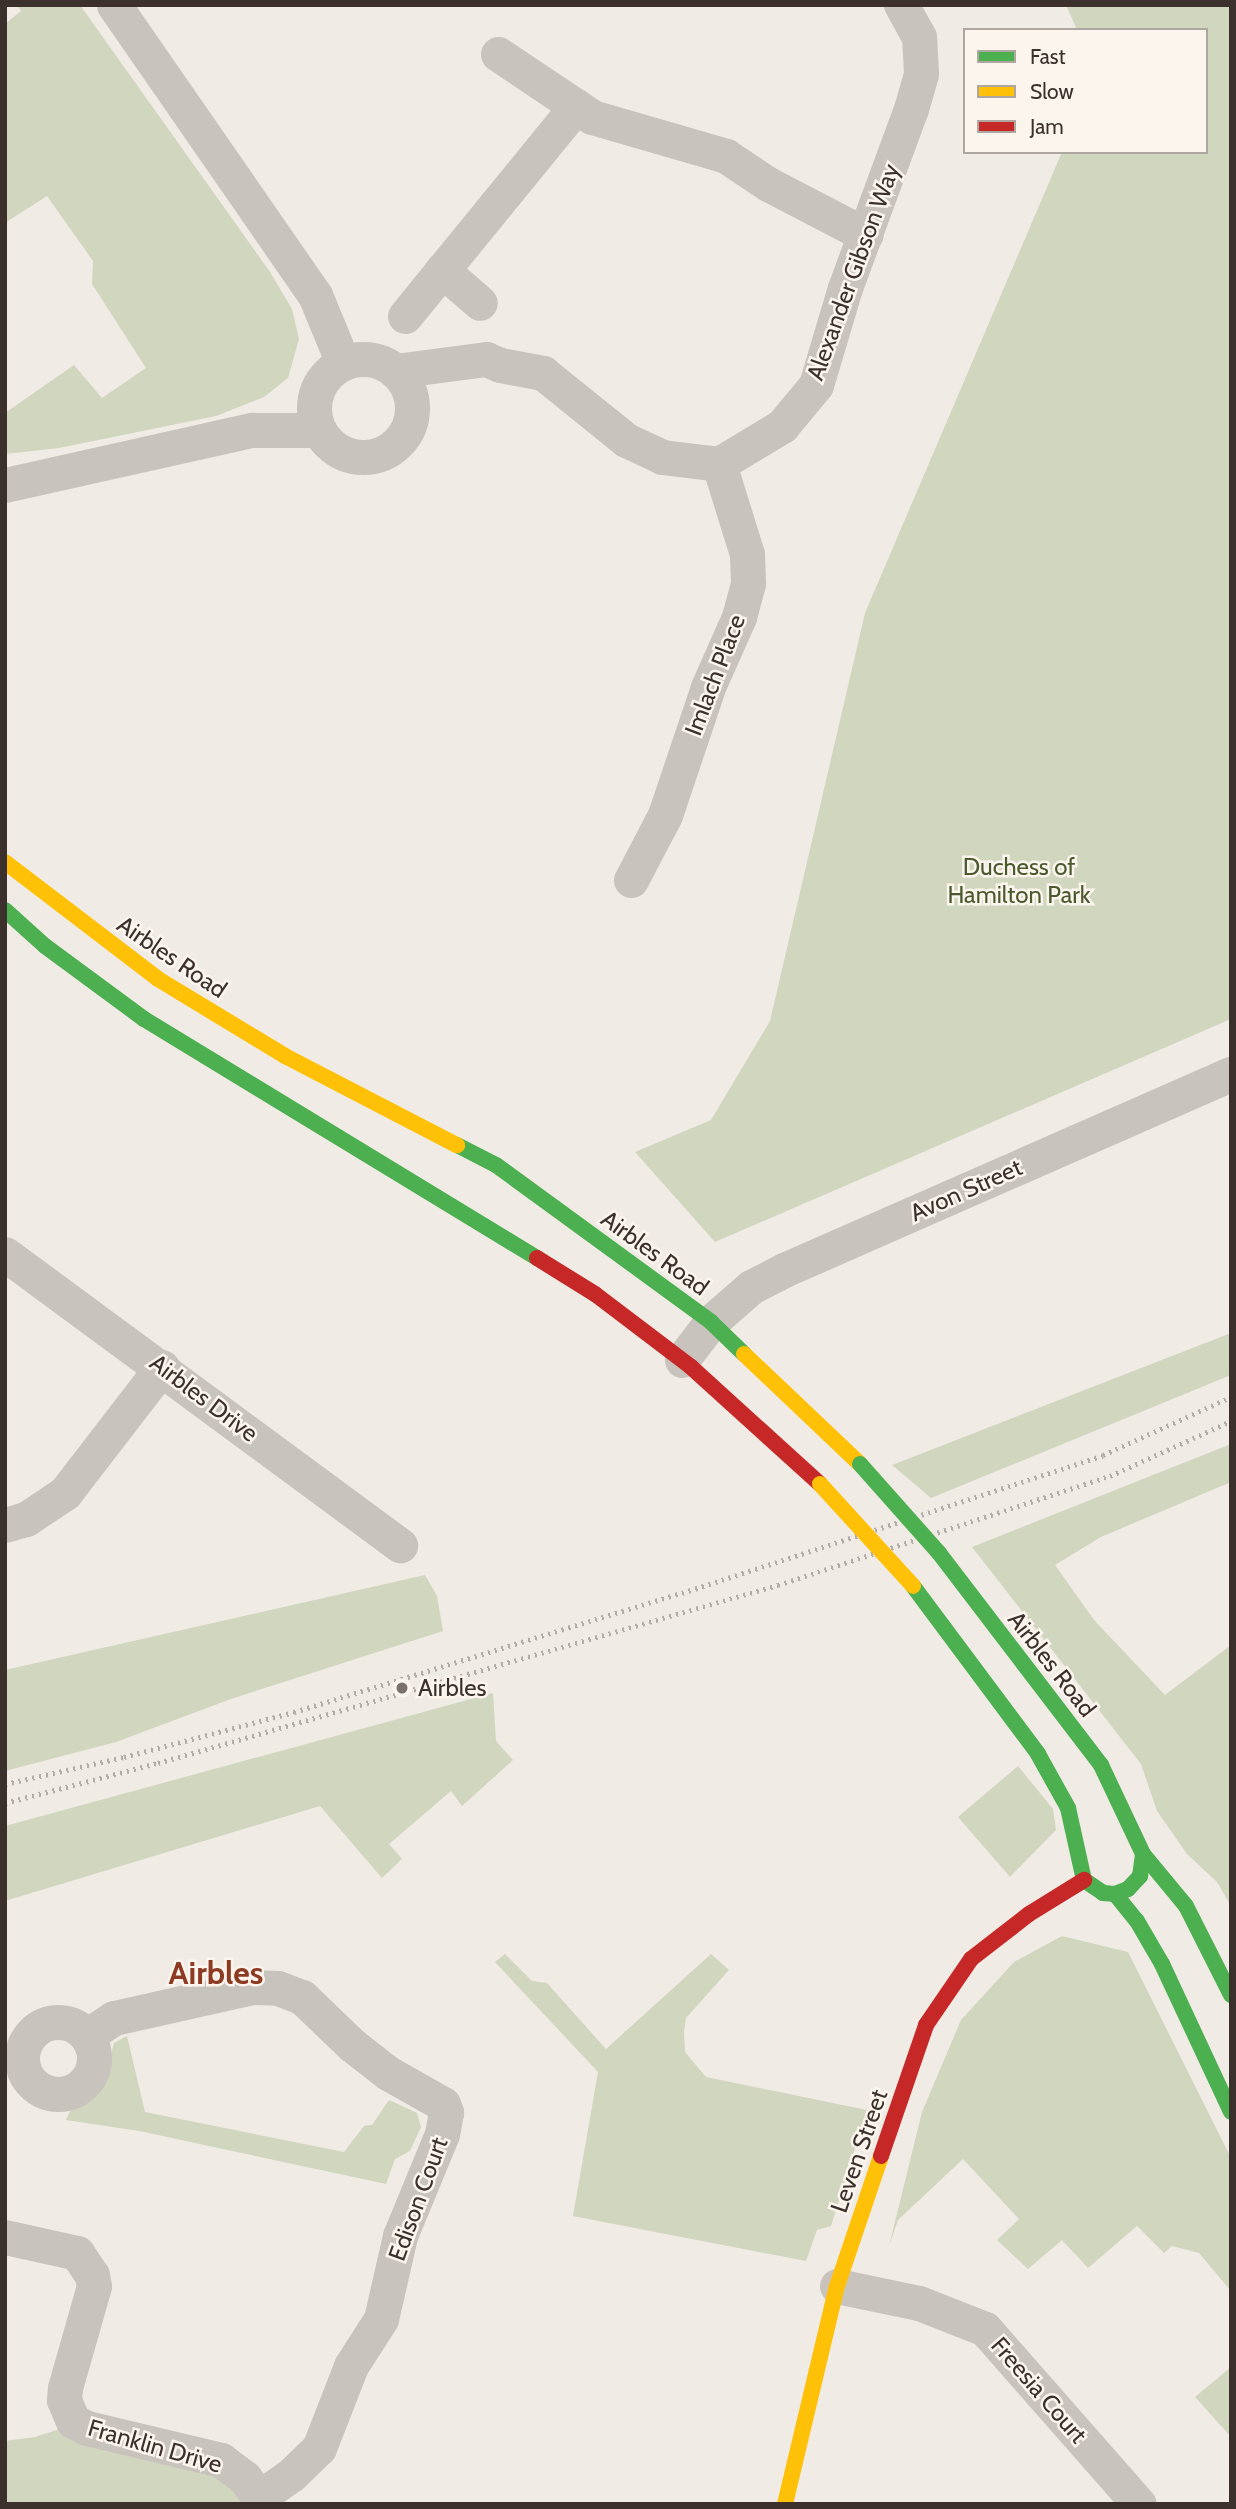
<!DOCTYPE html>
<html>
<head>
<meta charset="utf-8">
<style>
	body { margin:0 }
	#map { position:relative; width:1236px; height:2509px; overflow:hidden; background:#f0ebe5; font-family:Cabin,sans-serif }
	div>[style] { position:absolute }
	.green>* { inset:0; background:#d1d6bf }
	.street>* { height:35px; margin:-17.5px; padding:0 17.5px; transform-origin:17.5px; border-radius:17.5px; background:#c9c3be }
	.street>.ring { margin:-17.5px; padding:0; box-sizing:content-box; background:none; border:35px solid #c9c3be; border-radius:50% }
	.fast>* { height:16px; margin:-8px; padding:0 8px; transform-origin:8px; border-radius:8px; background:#4caf50 }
	.slow>* { height:16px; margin:-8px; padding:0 8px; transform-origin:8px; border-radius:8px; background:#ffc107 }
	.jam>* { height:16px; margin:-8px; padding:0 8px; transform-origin:8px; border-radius:8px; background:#c62828 }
	.rail>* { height:5px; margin-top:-2.5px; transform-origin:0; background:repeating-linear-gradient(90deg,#b1aca8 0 2px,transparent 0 7px) }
	.fast-bridge>* { height:16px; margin:-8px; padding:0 8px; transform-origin:8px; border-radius:8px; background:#4caf50 }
	.slow-bridge>* { height:16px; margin:-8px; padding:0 8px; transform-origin:8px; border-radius:8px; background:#ffc107 }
	.dots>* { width:19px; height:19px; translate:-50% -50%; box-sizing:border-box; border:4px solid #fbf5ee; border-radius:50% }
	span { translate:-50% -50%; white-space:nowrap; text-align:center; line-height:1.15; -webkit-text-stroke:5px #fbf5ee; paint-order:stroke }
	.street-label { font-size:24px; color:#3b302b }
	.park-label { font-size:24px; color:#4a5a2e }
	.poi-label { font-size:24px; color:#3b302b }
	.left { translate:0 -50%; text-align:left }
	.district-label { font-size:32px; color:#8c3b22; font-weight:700 }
	.frame { position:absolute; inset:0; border:7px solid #3b302b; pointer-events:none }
	.legend { position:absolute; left:963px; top:28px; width:245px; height:126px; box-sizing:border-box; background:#fbf5ee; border:2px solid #aea6a0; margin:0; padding:9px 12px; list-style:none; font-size:21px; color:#3b302b }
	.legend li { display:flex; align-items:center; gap:14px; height:35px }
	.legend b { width:35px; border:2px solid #aea6a0 }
</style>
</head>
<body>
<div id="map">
	<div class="green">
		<i style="clip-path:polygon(17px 5px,80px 5px,270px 272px,292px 309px,299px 339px,288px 378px,264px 397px,216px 416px,59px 448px,5px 454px,5px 413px,74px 365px,102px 398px,146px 368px,92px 284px,93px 261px,47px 196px,5px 223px,5px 24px,21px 11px)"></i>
		<i style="clip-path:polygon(1066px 5px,1231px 5px,1231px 1019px,715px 1242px,635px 1152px,711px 1120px,770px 1021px,865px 613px,1062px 152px,1206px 152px,1206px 30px,1077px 30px)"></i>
		<i style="clip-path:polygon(1231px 1333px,1231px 1375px,931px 1498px,892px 1465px)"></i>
		<i style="clip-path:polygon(1231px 1444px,1231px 1482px,1101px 1537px,1055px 1565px,1094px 1620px,1165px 1695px,1231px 1645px,1231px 1906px,1217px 1882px,1187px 1854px,1157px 1811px,1141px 1764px,972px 1547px)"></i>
		<i style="clip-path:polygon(425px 1575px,437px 1596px,443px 1631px,231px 1699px,116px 1742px,5px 1771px,5px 1670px)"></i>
		<i style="clip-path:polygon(493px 1693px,496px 1741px,513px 1760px,462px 1806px,451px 1791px,389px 1844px,402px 1859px,382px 1878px,320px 1806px,5px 1901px,5px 1826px)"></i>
		<i style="clip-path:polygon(1018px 1766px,1053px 1809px,1056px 1830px,1010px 1877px,958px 1817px)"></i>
		<i style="clip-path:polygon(1062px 1936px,1128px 1952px,1231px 2158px,1231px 2291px,1199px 2253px,1172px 2246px,1164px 2253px,1137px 2226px,1088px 2268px,1062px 2240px,1028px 2269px,997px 2240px,1019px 2219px,963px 2159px,898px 2220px,889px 2246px,922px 2112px,961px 2020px,1014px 1962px)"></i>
		<i style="clip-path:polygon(505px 1954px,532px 1981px,547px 1983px,606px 2049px,711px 1954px,729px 1970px,686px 2018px,684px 2032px,685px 2052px,706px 2077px,867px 2110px,831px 2226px,817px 2230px,806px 2261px,573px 2216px,598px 2072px,495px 1962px)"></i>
		<i style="clip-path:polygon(127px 2036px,145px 2112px,344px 2152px,364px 2126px,372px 2125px,389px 2100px,417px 2113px,421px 2127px,410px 2151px,395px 2159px,386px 2184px,139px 2131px,66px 2120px,72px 2107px,96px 2087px,109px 2062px,114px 2043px)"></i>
		<i style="clip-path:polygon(1231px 2367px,1231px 2437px,1195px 2397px)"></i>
		<i style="clip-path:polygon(63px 2428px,225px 2480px,251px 2504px,5px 2504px,5px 2441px,35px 2437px)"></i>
	</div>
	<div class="street">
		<i style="left:114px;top:5px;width:353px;rotate:55.3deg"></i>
		<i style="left:315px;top:295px;width:74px;rotate:67.6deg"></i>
		<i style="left:498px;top:54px;width:113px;rotate:33.8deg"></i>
		<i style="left:592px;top:117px;width:140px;rotate:16.2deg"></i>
		<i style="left:726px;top:156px;width:50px;rotate:33.7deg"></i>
		<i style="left:768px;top:184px;width:110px;rotate:27.5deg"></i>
		<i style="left:442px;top:270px;width:50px;rotate:41deg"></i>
		<i style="left:405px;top:316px;width:271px;rotate:-50.8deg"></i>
		<i class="ring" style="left:314px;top:359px;width:63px;height:63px"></i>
		<i style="left:395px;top:371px;width:92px;rotate:-7.5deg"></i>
		<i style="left:486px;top:359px;width:15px;rotate:23deg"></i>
		<i style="left:500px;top:365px;width:44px;rotate:10.5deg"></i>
		<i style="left:543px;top:373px;width:107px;rotate:38.9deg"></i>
		<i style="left:626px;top:440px;width:40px;rotate:25deg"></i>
		<i style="left:662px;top:457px;width:57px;rotate:7deg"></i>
		<i style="left:719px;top:464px;width:74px;rotate:-31.1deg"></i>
		<i style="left:782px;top:426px;width:53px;rotate:-50.3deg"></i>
		<i style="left:816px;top:385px;width:101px;rotate:-73.4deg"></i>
		<i style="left:845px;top:288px;width:191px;rotate:-69.8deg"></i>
		<i style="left:911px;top:109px;width:37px;rotate:-74deg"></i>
		<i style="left:921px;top:73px;width:36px;rotate:-93deg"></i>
		<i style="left:919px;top:37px;width:37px;rotate:-119deg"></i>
		<i style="left:5px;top:485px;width:253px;rotate:-12.6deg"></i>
		<i style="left:252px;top:430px;width:67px"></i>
		<i style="left:631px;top:880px;width:73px;rotate:-62.4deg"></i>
		<i style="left:665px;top:815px;width:135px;rotate:-71.4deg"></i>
		<i style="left:708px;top:687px;width:77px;rotate:-66.1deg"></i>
		<i style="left:739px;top:617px;width:35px;rotate:-75deg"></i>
		<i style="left:748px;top:583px;width:29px;rotate:-92deg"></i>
		<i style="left:747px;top:554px;width:94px;rotate:-107.3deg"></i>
		<i style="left:5px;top:1254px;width:491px;rotate:36.4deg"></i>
		<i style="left:682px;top:1360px;width:48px;rotate:-52.7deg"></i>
		<i style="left:711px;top:1322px;width:53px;rotate:-41.2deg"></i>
		<i style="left:751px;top:1287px;width:37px;rotate:-27deg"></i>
		<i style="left:784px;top:1270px;width:488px;rotate:-23.7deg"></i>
		<i style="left:5px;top:1525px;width:22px;rotate:-16deg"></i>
		<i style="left:26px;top:1519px;width:47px;rotate:-33.7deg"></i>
		<i style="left:65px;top:1493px;width:159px;rotate:-52.4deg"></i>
		<i class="ring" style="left:22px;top:2022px;width:37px;height:37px"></i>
		<i style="left:87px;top:2036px;width:32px;rotate:-34deg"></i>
		<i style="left:114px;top:2018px;width:142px;rotate:-12.6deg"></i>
		<i style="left:253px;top:1987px;width:25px;rotate:2deg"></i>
		<i style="left:278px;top:1988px;width:26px;rotate:21deg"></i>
		<i style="left:302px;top:1997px;width:69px;rotate:43.8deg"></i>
		<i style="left:352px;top:2045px;width:46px;rotate:37.9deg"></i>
		<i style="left:388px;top:2073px;width:63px;rotate:29.4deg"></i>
		<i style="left:443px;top:2104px;width:9px;rotate:69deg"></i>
		<i style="left:446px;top:2112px;width:22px;rotate:100deg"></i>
		<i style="left:442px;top:2134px;width:110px;rotate:112.4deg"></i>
		<i style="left:400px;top:2236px;width:85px;rotate:102.9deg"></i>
		<i style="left:381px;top:2319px;width:56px;rotate:122.6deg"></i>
		<i style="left:351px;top:2366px;width:88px;rotate:111.3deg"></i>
		<i style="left:319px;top:2448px;width:39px;rotate:136deg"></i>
		<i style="left:291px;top:2475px;width:38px;rotate:145deg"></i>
		<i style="left:5px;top:2237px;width:74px;rotate:12.5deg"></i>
		<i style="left:77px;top:2253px;width:27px;rotate:56deg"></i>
		<i style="left:92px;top:2275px;width:11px;rotate:80deg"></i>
		<i style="left:94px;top:2286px;width:106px;rotate:105.9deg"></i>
		<i style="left:65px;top:2388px;width:12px;rotate:95deg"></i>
		<i style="left:64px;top:2400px;width:23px;rotate:67deg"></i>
		<i style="left:73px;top:2421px;width:16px;rotate:27deg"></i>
		<i style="left:87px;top:2428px;width:138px;rotate:13.4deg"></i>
		<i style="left:221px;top:2460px;width:30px;rotate:37deg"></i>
		<i style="left:245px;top:2478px;width:32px;rotate:55deg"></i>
		<i style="left:837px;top:2286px;width:84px;rotate:11.7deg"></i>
		<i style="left:919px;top:2303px;width:71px;rotate:21.5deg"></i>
		<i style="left:985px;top:2329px;width:233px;rotate:48.7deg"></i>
	</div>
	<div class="fast">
		<i style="left:5px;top:910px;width:54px;rotate:42deg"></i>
		<i style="left:45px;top:946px;width:123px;rotate:36.4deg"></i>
		<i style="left:144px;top:1019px;width:460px;rotate:31.3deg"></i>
		<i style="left:457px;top:1145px;width:44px;rotate:27.1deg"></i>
		<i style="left:496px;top:1165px;width:266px;rotate:36.1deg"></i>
		<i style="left:711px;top:1322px;width:46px;rotate:44.1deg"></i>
		<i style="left:939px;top:1553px;width:267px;rotate:52.6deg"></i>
		<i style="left:1101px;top:1765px;width:98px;rotate:64.7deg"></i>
		<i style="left:1143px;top:1854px;width:67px;rotate:50.4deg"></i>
		<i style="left:1186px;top:1906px;width:100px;rotate:63.2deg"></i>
		<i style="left:913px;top:1586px;width:209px;rotate:53.3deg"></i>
		<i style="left:1038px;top:1754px;width:62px;rotate:60.9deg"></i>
		<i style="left:1068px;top:1808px;width:74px;rotate:77.5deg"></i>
		<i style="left:1084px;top:1880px;width:23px;rotate:34deg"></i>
		<i style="left:1103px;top:1893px;width:12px;rotate:5deg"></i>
		<i style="left:1115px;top:1894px;width:14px;rotate:-21deg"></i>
		<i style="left:1128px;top:1889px;width:18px;rotate:-47deg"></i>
		<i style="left:1140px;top:1876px;width:22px;rotate:-82deg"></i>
		<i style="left:1115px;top:1894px;width:35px;rotate:51deg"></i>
		<i style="left:1137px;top:1921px;width:50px;rotate:59.8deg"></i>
		<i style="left:1162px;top:1964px;width:163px;rotate:65deg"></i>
	</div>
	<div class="slow">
		<i style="left:5px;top:862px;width:193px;rotate:37.4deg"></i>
		<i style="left:158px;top:979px;width:149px;rotate:31.2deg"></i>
		<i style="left:285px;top:1056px;width:194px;rotate:27.4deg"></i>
		<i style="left:744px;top:1354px;width:160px;rotate:43.5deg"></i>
		<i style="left:785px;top:2504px;width:224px;rotate:-76.6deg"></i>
		<i style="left:837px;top:2286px;width:137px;rotate:-71.3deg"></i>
	</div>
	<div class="jam">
		<i style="left:537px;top:1258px;width:68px;rotate:31.8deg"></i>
		<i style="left:595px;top:1294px;width:121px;rotate:37.2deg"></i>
		<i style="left:691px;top:1367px;width:174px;rotate:42.2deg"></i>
		<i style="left:881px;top:2156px;width:139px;rotate:-71deg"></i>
		<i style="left:926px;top:2025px;width:80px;rotate:-55.7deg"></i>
		<i style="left:971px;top:1959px;width:73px;rotate:-37.8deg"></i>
		<i style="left:1029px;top:1914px;width:65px;rotate:-31.7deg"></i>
	</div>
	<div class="rail">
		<i style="left:5px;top:1784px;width:122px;rotate:-12.8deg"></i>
		<i style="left:124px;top:1757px;width:176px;rotate:-14.8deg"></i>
		<i style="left:294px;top:1712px;width:406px;rotate:-17.1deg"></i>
		<i style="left:682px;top:1593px;width:443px;rotate:-18.1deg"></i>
		<i style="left:1103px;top:1455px;width:141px;rotate:-24.4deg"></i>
		<i style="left:5px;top:1803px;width:158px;rotate:-14.7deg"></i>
		<i style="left:158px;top:1763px;width:645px;rotate:-16.02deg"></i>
		<i style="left:778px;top:1585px;width:349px;rotate:-18.2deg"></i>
		<i style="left:1110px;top:1476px;width:133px;rotate:-24.4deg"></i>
	</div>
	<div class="fast-bridge">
		<i style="left:860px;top:1464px;width:119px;rotate:48.4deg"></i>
	</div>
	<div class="slow-bridge">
		<i style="left:820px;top:1484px;width:138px;rotate:47.6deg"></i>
	</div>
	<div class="dots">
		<i style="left:402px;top:1688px;background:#7a716c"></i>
	</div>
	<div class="street-label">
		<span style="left:853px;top:272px;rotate:-70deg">Alexander Gibson Way</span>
		<span style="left:715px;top:675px;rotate:-69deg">Imlach Place</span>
		<span style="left:172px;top:957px;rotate:34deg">Airbles Road</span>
		<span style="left:966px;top:1190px;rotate:-24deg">Avon Street</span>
		<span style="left:655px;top:1253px;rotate:36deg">Airbles Road</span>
		<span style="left:204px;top:1398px;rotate:37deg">Airbles Drive</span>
		<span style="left:1052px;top:1664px;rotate:52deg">Airbles Road</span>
		<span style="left:859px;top:2151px;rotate:-71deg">Leven Street</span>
		<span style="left:418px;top:2199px;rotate:-70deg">Edison Court</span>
		<span style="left:1039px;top:2390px;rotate:49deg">Freesia Court</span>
		<span style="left:155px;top:2446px;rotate:16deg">Franklin Drive</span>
	</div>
	<div class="park-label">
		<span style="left:1019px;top:881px">Duchess of<br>Hamilton Park</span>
	</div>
	<div class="poi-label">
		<span class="left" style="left:418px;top:1688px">Airbles</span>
	</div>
	<div class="district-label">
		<span style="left:216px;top:1973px">Airbles</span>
	</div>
	<div class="frame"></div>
	<ul class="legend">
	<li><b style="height:9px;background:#4caf50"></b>Fast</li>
	<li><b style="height:9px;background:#ffc107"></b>Slow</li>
	<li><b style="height:9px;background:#c62828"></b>Jam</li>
	</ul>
</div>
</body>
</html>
